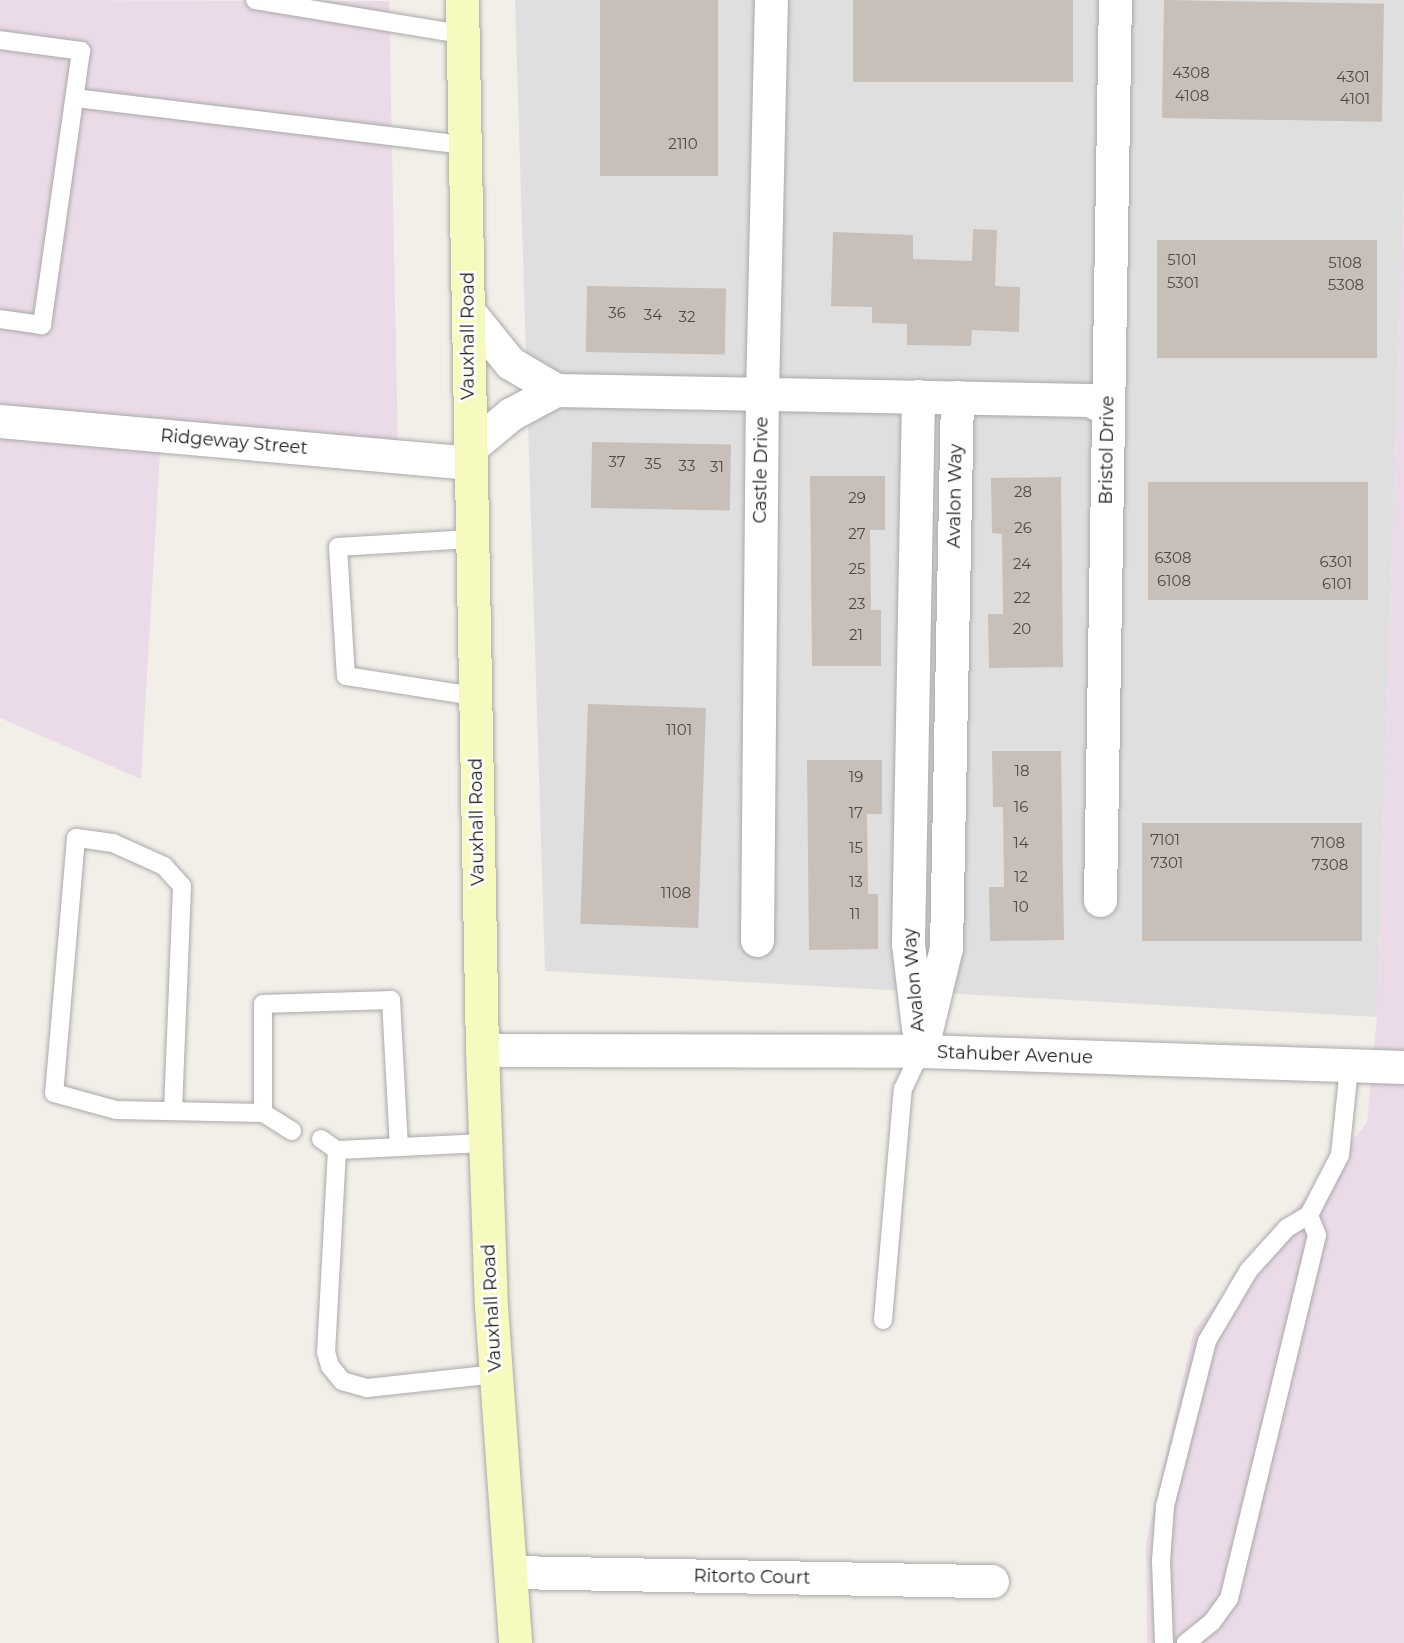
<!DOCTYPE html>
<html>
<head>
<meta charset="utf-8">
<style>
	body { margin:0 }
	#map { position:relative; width:1404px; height:1643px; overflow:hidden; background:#f2efe9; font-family:Montserrat,sans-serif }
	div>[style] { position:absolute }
	.residential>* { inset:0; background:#e0dfdf }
	.industrial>* { inset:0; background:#ebdbe8 }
	.building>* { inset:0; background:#c7bfb8; transform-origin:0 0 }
	.roads { filter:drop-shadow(0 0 2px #a9a9a9) drop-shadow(0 0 2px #a9a9a9) }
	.lane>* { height:18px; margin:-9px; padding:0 9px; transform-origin:9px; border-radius:9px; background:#fff }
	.street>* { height:33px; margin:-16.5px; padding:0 16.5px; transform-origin:16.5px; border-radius:16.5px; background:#fff }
	.secondary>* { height:33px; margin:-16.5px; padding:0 16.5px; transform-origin:16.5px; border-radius:16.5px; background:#f7fabf }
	span { translate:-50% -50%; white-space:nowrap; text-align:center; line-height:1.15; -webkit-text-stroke:5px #fff; paint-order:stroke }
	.number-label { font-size:15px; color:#4b4948 }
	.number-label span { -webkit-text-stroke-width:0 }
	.street-label { font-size:18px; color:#222 }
</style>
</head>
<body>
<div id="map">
	<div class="residential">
		<i style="clip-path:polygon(515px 0,1404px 0,1404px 188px,1377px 1017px,545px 971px)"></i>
	</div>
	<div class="industrial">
		<i style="clip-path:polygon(0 0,389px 1px,398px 450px,161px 435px,141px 779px,0 718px)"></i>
		<i style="clip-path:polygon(1404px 188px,1404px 1643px,1147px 1643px,1146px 1543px,1194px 1330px,1367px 1123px,1377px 1016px)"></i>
	</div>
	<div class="building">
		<i style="left:600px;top:0;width:118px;height:176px"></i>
		<i style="left:853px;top:0;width:220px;height:82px"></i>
		<i style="left:1164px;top:0;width:220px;height:118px;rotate:1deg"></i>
		<i style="clip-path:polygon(973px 229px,997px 230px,995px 286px,1020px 287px,1019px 332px,972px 330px,971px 346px,907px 345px,907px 324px,872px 323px,872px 307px,831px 306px,833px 232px,913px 235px,913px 259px,972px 261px)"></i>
		<i style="left:1157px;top:240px;width:220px;height:118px"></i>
		<i style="left:587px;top:286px;width:139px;height:66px;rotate:1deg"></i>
		<i style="left:592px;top:442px;width:139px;height:66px;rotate:1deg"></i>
		<i style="clip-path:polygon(810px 476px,885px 476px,885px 530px,870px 530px,871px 610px,881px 610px,881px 666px,812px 666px)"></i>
		<i style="clip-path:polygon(1061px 477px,1063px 667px,989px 668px,988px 614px,1003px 614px,1002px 534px,992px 533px,991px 478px)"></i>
		<i style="left:1148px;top:482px;width:220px;height:118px"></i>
		<i style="left:588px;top:704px;width:118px;height:220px;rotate:2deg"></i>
		<i style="clip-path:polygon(992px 751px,1061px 751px,1064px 940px,990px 941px,989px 887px,1004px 887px,1003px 807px,993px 807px)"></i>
		<i style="clip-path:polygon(807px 760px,882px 760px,882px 814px,867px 814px,868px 894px,878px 894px,878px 949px,809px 950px)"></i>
		<i style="left:1142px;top:823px;width:220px;height:118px"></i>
	</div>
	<div class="roads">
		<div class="lane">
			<i style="left:255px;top:0;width:208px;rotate:9.4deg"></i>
			<i style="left:0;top:40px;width:82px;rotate:7.7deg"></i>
			<i style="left:81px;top:51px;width:277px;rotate:98.1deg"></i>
			<i style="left:42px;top:325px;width:42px;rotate:-171.9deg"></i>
			<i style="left:75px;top:98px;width:392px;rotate:6.9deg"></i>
			<i style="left:470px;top:539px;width:132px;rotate:176.5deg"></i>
			<i style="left:338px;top:547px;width:129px;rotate:86.5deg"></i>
			<i style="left:346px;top:676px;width:130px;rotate:8.9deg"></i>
			<i style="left:173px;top:1111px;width:225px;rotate:-87.7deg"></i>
			<i style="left:182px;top:886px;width:27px;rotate:-132deg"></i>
			<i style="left:164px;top:866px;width:56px;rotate:-155.7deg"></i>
			<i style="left:113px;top:843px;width:37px;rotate:-172deg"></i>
			<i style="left:76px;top:838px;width:256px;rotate:94.9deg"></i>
			<i style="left:54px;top:1093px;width:64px;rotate:15.3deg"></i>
			<i style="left:116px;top:1110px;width:147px;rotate:1.2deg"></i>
			<i style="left:292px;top:1131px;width:34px;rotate:-148deg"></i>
			<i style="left:263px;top:1113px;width:109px;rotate:-90deg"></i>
			<i style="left:263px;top:1004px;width:128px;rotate:-1.8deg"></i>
			<i style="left:391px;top:1000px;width:147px;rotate:86.9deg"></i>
			<i style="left:321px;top:1139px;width:19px;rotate:35deg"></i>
			<i style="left:485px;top:1143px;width:148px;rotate:177.3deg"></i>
			<i style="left:337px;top:1150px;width:202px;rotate:93.1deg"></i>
			<i style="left:326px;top:1352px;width:15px;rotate:74deg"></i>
			<i style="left:330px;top:1366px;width:19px;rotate:51deg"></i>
			<i style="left:342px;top:1381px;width:26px;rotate:16deg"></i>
			<i style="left:367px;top:1388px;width:130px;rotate:-6.2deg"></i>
			<i style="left:883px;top:1320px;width:232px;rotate:-85.1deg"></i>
			<i style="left:903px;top:1089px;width:42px;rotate:-64.7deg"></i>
			<i style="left:1164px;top:1643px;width:82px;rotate:-92.1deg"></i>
			<i style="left:1161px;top:1561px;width:55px;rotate:-85.8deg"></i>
			<i style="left:1165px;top:1506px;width:170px;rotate:-75.7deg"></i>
			<i style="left:1207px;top:1341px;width:82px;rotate:-59.4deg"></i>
			<i style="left:1249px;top:1270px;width:57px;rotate:-47.9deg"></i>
			<i style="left:1287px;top:1228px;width:26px;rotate:-31deg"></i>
			<i style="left:1309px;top:1215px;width:68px;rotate:-62.7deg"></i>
			<i style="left:1340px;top:1155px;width:87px;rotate:-84.1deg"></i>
			<i style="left:1186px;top:1643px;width:33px;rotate:-39deg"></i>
			<i style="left:1212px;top:1622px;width:29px;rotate:-54deg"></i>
			<i style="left:1229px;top:1599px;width:374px;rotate:-76.4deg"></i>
			<i style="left:1317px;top:1235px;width:22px;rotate:-112deg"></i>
		</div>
		<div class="street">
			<i style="left:469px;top:312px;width:65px;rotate:51.2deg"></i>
			<i style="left:510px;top:363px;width:53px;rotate:30.4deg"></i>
			<i style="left:918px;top:396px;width:548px;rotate:91.05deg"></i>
			<i style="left:908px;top:944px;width:85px;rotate:83.2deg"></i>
			<i style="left:0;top:421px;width:470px;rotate:5.1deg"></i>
			<i style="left:469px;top:449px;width:55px;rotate:-39.8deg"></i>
			<i style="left:511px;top:414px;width:51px;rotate:-28.1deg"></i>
			<i style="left:556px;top:390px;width:533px;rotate:1.07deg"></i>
			<i style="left:1089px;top:400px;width:21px;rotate:25deg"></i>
			<i style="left:1100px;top:900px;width:900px;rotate:-89.05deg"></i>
			<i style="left:757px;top:940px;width:546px;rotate:-89.48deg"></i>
			<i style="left:762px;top:394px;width:394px;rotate:-88.7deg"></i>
			<i style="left:482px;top:1050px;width:439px;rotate:0.1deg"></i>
			<i style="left:921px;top:1051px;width:483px;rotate:1.9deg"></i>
			<i style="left:921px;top:1051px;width:106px;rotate:-76.4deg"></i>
			<i style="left:946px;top:948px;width:551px;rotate:-88.86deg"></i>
			<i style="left:512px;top:1572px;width:480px;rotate:1.1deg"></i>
		</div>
		<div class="secondary">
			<i style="left:462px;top:0;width:1050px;rotate:88.91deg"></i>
			<i style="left:482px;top:1050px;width:256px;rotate:88deg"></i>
			<i style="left:491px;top:1306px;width:338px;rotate:85.9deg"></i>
		</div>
	</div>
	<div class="number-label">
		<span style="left:1191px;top:73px">4308</span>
		<span style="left:1353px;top:77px">4301</span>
		<span style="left:1192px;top:96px">4108</span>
		<span style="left:1355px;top:99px">4101</span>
		<span style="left:683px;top:144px">2110</span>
		<span style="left:1182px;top:260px">5101</span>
		<span style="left:1345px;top:263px">5108</span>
		<span style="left:1183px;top:283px">5301</span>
		<span style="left:1346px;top:285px">5308</span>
		<span style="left:617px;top:313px">36</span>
		<span style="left:653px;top:315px">34</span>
		<span style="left:687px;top:317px">32</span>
		<span style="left:617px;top:462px">37</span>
		<span style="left:653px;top:464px">35</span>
		<span style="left:687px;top:466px">33</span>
		<span style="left:717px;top:467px">31</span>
		<span style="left:1023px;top:492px">28</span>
		<span style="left:857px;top:498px">29</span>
		<span style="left:1023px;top:528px">26</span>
		<span style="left:857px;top:534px">27</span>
		<span style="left:1173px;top:558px">6308</span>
		<span style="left:1336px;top:562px">6301</span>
		<span style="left:1022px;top:564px">24</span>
		<span style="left:857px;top:569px">25</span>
		<span style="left:1174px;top:581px">6108</span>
		<span style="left:1337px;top:584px">6101</span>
		<span style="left:1022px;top:598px">22</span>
		<span style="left:857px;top:604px">23</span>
		<span style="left:1022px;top:629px">20</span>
		<span style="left:856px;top:635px">21</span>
		<span style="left:679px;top:730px">1101</span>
		<span style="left:1022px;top:771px">18</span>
		<span style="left:856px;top:777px">19</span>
		<span style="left:1021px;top:807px">16</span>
		<span style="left:856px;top:813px">17</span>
		<span style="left:1165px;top:840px">7101</span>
		<span style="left:1021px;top:843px">14</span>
		<span style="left:1328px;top:843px">7108</span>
		<span style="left:856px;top:848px">15</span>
		<span style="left:1167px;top:863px">7301</span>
		<span style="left:1330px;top:865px">7308</span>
		<span style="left:1021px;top:877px">12</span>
		<span style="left:856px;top:882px">13</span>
		<span style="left:676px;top:893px">1108</span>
		<span style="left:1021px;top:907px">10</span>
		<span style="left:855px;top:914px">11</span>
	</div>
	<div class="street-label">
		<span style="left:468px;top:336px;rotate:-90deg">Vauxhall Road</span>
		<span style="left:234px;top:442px;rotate:5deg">Ridgeway Street</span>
		<span style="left:1107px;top:450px;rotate:-89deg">Bristol Drive</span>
		<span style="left:761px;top:470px;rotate:-89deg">Castle Drive</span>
		<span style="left:955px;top:496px;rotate:-89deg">Avalon Way</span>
		<span style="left:477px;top:822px;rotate:-91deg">Vauxhall Road</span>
		<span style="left:914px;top:980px;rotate:-95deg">Avalon Way</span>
		<span style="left:1015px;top:1055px;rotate:2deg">Stahuber Avenue</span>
		<span style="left:492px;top:1308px;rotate:-93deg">Vauxhall Road</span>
		<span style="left:752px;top:1577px;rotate:1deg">Ritorto Court</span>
	</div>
</div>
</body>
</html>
